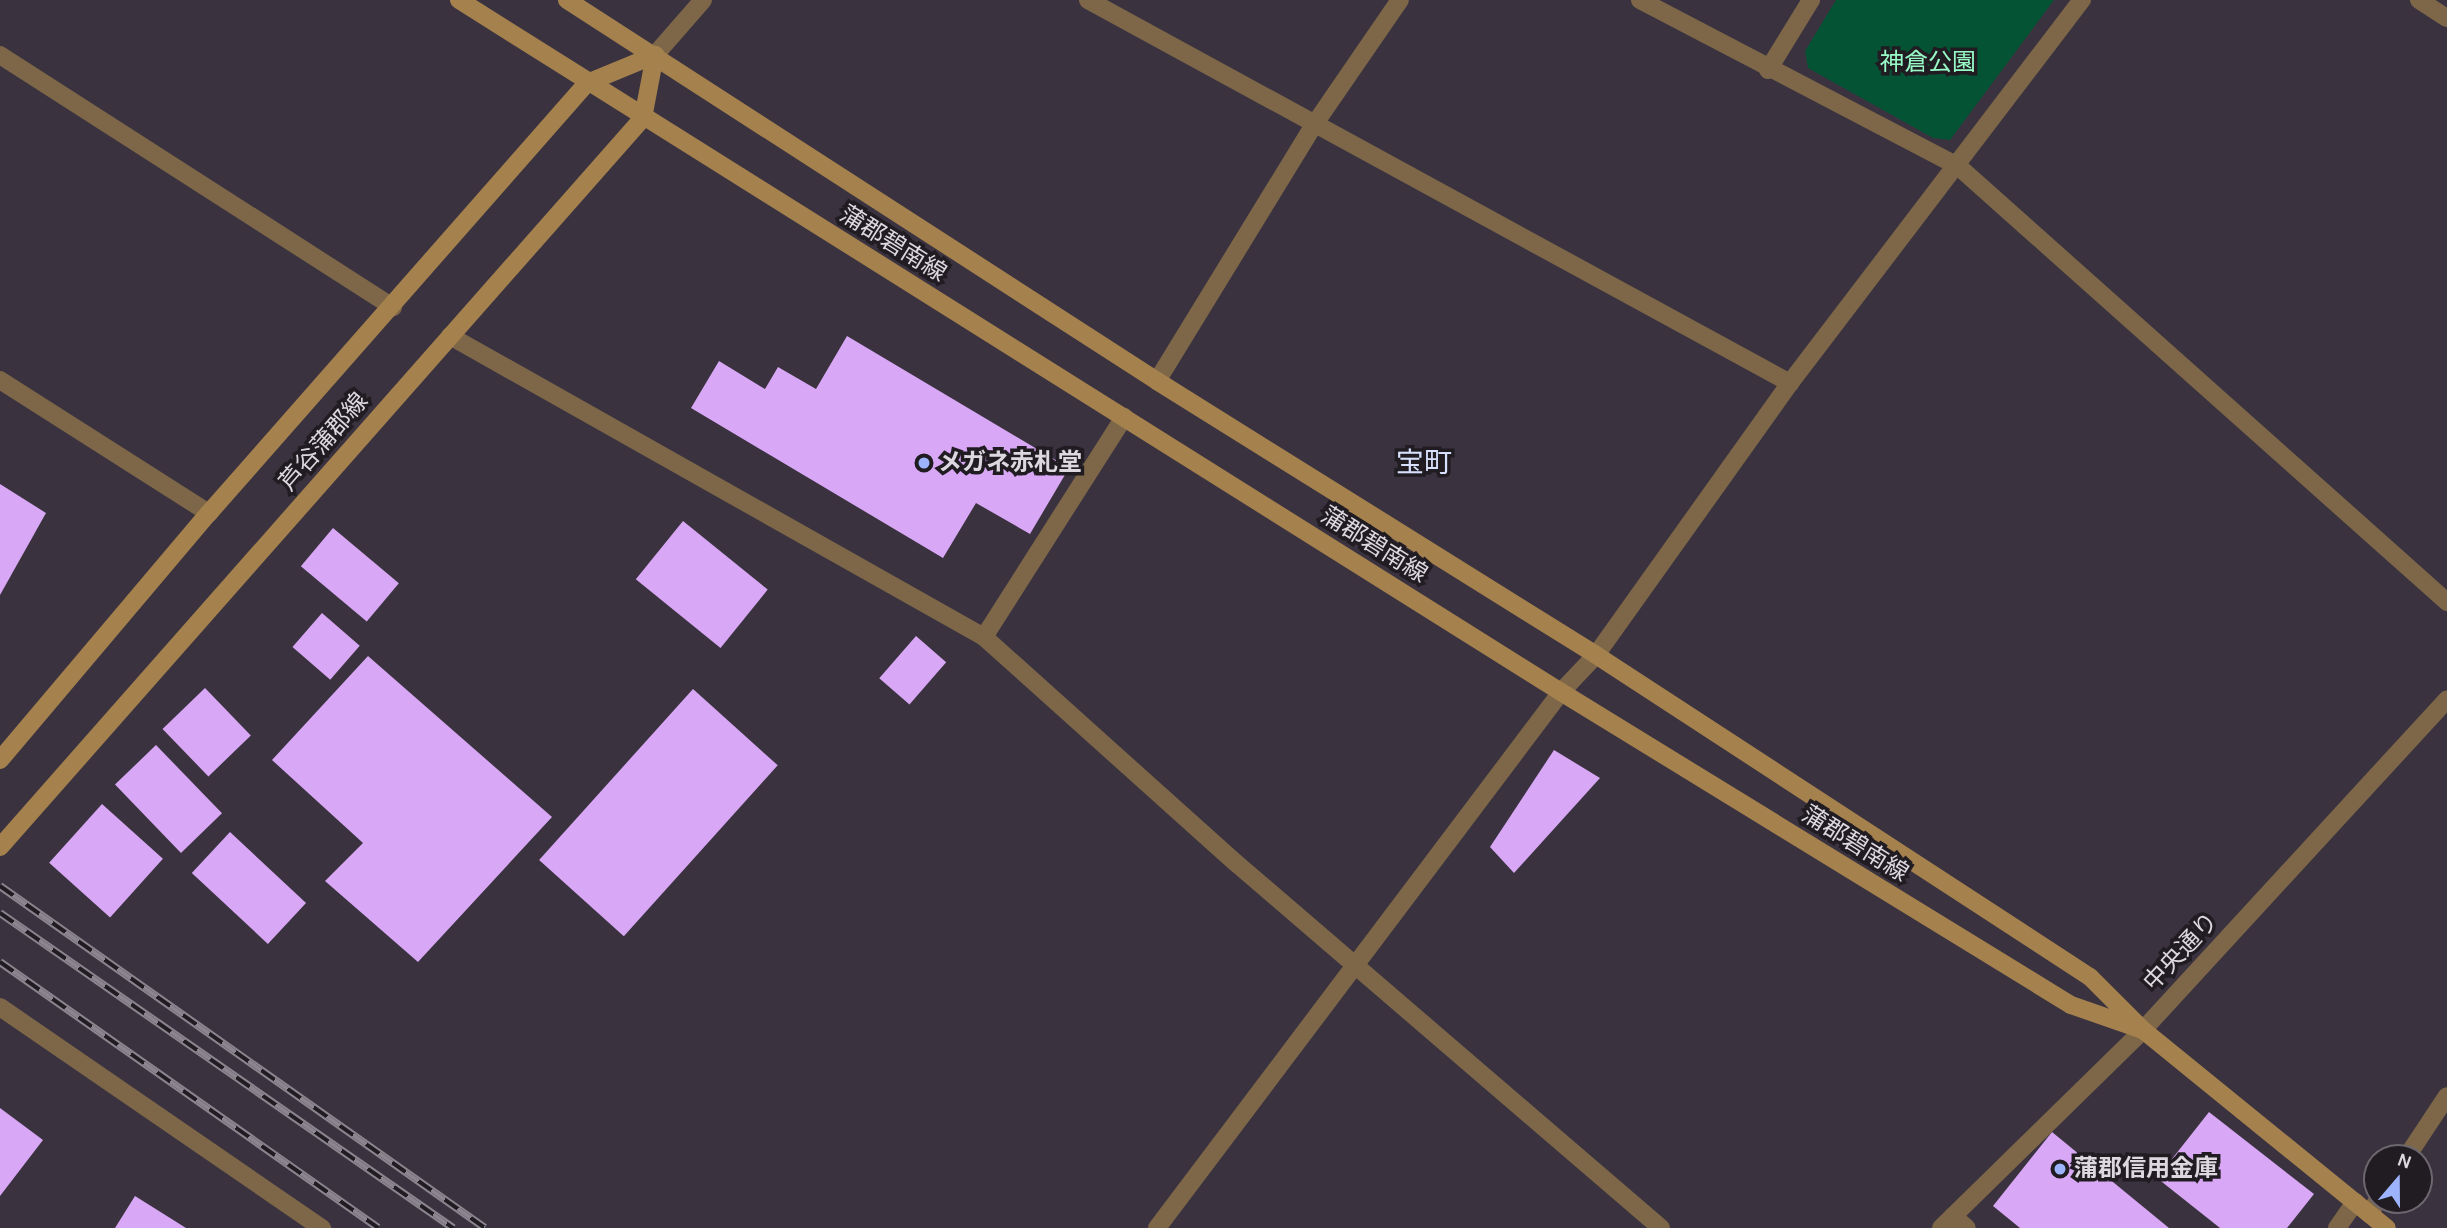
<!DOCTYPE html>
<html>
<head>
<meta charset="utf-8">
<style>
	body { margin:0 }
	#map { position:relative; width:2447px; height:1228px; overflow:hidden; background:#3a333f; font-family:Karla,"Noto Sans JP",sans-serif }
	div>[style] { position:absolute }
	.green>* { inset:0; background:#055335 }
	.building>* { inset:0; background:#d8a7f5; transform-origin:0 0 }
	.minor>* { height:18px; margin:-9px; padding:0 9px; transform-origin:9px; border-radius:9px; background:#7d6748 }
	.tertiary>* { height:18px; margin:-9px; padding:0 9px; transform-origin:9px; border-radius:9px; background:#7d6748 }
	.secondary>* { height:18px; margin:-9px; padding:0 9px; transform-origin:9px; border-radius:9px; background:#a5814e }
	.rail>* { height:8px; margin-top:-4px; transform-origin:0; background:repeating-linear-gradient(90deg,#201c22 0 16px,#8b858f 0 32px); box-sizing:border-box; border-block:2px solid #8b858f }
	.dots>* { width:19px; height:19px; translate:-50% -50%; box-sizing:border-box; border:4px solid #201c22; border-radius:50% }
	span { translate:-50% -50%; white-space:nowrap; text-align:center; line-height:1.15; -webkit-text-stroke:7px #201c22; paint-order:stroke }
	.park-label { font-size:24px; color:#98fbc7 }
	.street-label { font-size:24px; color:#ddd8e0 }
	.poi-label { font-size:24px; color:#ddd8e0; font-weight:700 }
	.left { translate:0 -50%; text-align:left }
	.quarter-label { font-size:28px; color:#d7e1fd }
	.north { position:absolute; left:2363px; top:1144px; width:70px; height:70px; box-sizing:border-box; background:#201c22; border:2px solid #6c676e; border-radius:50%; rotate:20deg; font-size:19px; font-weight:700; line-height:28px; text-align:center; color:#ddd8e0 }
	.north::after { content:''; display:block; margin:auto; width:24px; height:32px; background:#9db4fd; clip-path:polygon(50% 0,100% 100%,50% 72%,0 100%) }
</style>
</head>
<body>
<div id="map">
	<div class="green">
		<i style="clip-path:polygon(1836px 0,2054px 0,1950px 140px,1933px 138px,1808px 68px,1805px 51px)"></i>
	</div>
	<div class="building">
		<i style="clip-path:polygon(847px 336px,1069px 468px,1030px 534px,976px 503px,943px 558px,691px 408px,719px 361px,765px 389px,778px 367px,816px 389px)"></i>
		<i style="clip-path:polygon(0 484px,46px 513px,0 595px)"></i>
		<i style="left:683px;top:521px;width:109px;height:75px;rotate:39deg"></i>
		<i style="left:333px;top:528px;width:86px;height:50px;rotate:40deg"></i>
		<i style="left:322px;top:613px;width:50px;height:45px;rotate:41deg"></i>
		<i style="left:916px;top:636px;width:40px;height:56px;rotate:41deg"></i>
		<i style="clip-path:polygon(368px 656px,552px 817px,418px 962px,325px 881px,363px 843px,272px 760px)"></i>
		<i style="left:205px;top:688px;width:66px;height:59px;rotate:46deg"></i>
		<i style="left:693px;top:689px;width:114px;height:230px;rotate:42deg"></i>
		<i style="left:156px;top:745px;width:95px;height:57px;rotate:46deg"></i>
		<i style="clip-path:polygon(1554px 750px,1600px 778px,1514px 873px,1490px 847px)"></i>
		<i style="left:102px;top:804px;width:82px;height:79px;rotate:42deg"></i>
		<i style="left:230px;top:832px;width:104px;height:56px;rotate:43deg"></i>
		<i style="clip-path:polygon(0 1108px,43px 1140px,0 1196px)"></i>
		<i style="clip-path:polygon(2209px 1112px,2314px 1194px,2287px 1228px,2220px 1228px,2157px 1178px)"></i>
		<i style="clip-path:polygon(2052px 1132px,2169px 1228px,2020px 1228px,1993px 1206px)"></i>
		<i style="clip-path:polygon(135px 1196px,186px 1228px,115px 1228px)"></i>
	</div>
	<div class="minor">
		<i style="left:1088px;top:0;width:800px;rotate:28.62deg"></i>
		<i style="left:1640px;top:0;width:360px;rotate:27.6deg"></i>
		<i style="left:1959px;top:167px;width:654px;rotate:41.71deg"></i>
		<i style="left:2419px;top:0;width:33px;rotate:33deg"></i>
		<i style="left:0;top:55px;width:467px;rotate:32.7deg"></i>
		<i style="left:1768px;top:70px;width:82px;rotate:-58.4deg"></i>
		<i style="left:450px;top:336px;width:613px;rotate:29.41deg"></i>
		<i style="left:984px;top:637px;width:338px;rotate:41.9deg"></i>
		<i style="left:1236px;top:863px;width:560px;rotate:40.66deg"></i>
		<i style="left:0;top:380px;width:248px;rotate:32.5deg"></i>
		<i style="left:1157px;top:381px;width:304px;rotate:-58.5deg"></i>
		<i style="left:1316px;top:122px;width:148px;rotate:-55.5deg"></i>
		<i style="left:984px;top:637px;width:261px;rotate:-57.5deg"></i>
		<i style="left:0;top:1007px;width:391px;rotate:34.5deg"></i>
		<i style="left:2143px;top:1030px;width:449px;rotate:-47.4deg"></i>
		<i style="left:2406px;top:1158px;width:74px;rotate:-56.5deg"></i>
		<i style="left:2369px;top:1214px;width:17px;rotate:-57deg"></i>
		<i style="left:1953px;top:1216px;width:18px;rotate:41deg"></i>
		<i style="left:1157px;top:1228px;width:671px;rotate:-52.99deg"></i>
		<i style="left:1561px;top:692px;width:51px;rotate:-46.6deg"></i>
		<i style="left:1596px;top:655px;width:334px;rotate:-54.5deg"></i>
		<i style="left:1790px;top:383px;width:482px;rotate:-52.7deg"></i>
		<i style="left:2337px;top:1228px;width:32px;rotate:-55deg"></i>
	</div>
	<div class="tertiary">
		<i style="left:655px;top:55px;width:73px;rotate:-48.9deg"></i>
		<i style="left:1941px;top:1228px;width:283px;rotate:-44.4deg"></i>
	</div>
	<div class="secondary">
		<i style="left:459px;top:0;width:1301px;rotate:32.13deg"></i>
		<i style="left:1561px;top:692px;width:598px;rotate:31.54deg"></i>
		<i style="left:2071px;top:1005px;width:73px;rotate:19.2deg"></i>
		<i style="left:567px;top:0;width:702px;rotate:32.85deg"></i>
		<i style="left:1157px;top:381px;width:517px;rotate:31.97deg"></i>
		<i style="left:1596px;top:655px;width:590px;rotate:33.1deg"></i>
		<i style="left:2090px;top:977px;width:75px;rotate:45deg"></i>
		<i style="left:2143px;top:1030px;width:314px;rotate:39.1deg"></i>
		<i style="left:0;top:760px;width:324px;rotate:-49.8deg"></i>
		<i style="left:209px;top:513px;width:573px;rotate:-48.68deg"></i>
		<i style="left:587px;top:83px;width:74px;rotate:-22.4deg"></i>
		<i style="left:0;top:847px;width:972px;rotate:-48.59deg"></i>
		<i style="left:643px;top:118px;width:64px;rotate:-79.2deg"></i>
	</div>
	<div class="rail">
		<i style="left:0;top:886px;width:593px;rotate:35.19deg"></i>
		<i style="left:0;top:913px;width:552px;rotate:34.81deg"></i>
		<i style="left:0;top:962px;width:462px;rotate:35.1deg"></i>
	</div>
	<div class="dots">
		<i style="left:924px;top:463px;background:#9db4fd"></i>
		<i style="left:2060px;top:1169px;background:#9db4fd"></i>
	</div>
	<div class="park-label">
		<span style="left:1928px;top:63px">神倉公園</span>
	</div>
	<div class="street-label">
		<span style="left:893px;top:244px;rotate:32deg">蒲郡碧南線</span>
		<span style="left:324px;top:442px;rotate:-49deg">芦谷蒲郡線</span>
		<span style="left:1374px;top:545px;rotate:32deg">蒲郡碧南線</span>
		<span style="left:1855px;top:844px;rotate:32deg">蒲郡碧南線</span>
		<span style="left:2181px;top:952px;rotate:-47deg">中央通り</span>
	</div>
	<div class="poi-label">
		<span class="left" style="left:938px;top:463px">メガネ赤札堂</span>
		<span class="left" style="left:2074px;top:1169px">蒲郡信用金庫</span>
	</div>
	<div class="quarter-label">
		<span style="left:1424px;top:463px">宝町</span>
	</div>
	<div class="north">N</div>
</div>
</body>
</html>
